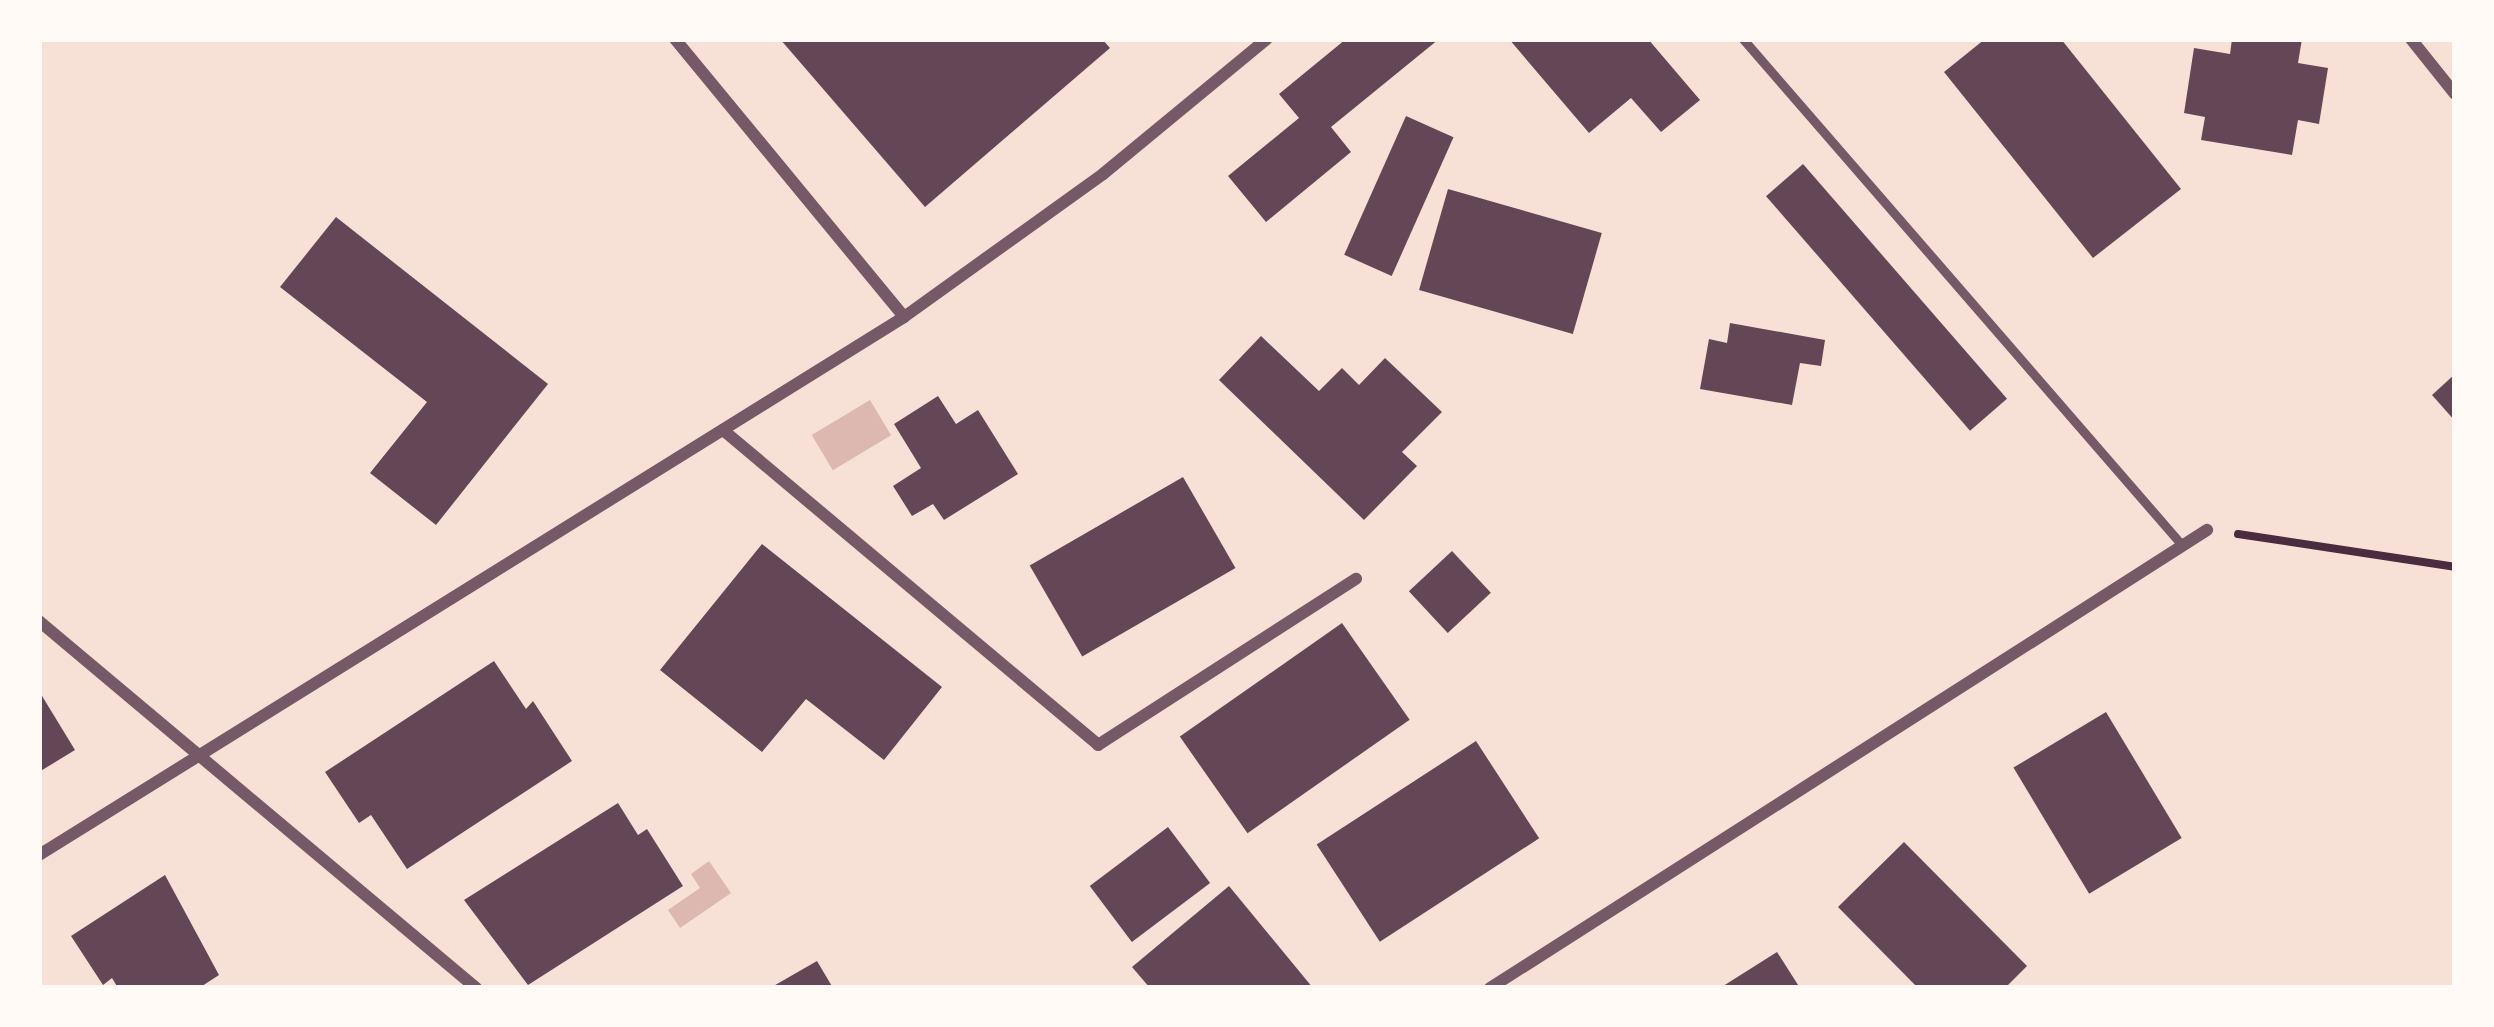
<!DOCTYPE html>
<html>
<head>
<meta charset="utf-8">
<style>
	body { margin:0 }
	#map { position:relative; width:2494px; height:1027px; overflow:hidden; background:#f7e1d7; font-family:Quicksand,sans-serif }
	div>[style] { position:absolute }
	.water>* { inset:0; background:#dcb8b0; transform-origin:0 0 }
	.building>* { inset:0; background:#644757; transform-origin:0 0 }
	.path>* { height:8px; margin:-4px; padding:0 4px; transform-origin:4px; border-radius:4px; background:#4a2c40 }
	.service>* { height:9px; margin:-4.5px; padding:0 4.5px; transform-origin:4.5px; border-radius:4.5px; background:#755966 }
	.minor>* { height:12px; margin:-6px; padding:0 6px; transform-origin:6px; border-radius:6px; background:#755966 }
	span { translate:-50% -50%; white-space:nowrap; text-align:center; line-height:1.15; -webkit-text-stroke:10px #fffaf5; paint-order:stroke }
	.frame { position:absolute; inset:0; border:42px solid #fffaf5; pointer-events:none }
</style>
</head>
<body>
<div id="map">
	<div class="water">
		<i style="left:870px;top:400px;width:41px;height:68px;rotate:59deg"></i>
		<i style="clip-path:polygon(709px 861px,731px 893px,680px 928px,668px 910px,700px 888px,691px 874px)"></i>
	</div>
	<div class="building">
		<i style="clip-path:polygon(780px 39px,1102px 39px,1110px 48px,925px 207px)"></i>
		<i style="clip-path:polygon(1346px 39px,1439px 39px,1331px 127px,1351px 152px,1266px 222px,1228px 176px,1299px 118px,1279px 94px)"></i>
		<i style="clip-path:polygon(1509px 39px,1648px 39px,1700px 100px,1661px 132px,1631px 98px,1589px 133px)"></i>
		<i style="clip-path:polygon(1985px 39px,2061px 39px,2181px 189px,2093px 258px,1944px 72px)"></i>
		<i style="clip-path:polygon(2232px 39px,2302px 39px,2298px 63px,2328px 68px,2319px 124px,2298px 120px,2292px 155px,2201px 140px,2205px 117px,2184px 113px,2194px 48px,2230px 54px)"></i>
		<i style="left:1406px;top:116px;width:52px;height:152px;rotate:24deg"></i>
		<i style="left:1803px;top:164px;width:311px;height:49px;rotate:49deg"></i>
		<i style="left:1448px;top:189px;width:160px;height:105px;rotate:16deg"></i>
		<i style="clip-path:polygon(336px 217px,548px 384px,436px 525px,370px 473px,427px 402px,280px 287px)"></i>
		<i style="clip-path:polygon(1730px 323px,1825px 340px,1821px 366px,1800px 363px,1792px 405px,1700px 389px,1709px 339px,1727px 343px)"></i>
		<i style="clip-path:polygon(1261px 336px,1319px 391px,1342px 368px,1359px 385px,1385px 358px,1442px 412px,1402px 452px,1417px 466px,1364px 520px,1219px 380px)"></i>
		<i style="clip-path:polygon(2455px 374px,2455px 421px,2432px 395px)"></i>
		<i style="clip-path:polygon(938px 396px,956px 424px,978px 410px,1018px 474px,944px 520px,933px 504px,912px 516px,893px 486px,921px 468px,894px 424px)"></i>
		<i style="left:1183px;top:477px;width:105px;height:177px;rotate:60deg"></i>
		<i style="clip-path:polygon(762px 544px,942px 687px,884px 760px,806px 699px,762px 752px,660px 670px)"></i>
		<i style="left:1452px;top:551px;width:57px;height:59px;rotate:47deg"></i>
		<i style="left:1342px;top:623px;width:118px;height:198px;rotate:55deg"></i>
		<i style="clip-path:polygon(494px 661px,526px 709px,533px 701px,572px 761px,407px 869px,371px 815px,359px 823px,325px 772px)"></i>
		<i style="clip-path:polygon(39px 691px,75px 750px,39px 772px)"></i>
		<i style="left:2106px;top:712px;width:147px;height:108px;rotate:59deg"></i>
		<i style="left:1476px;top:741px;width:116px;height:190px;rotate:57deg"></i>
		<i style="clip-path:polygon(618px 803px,638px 835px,647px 829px,683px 886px,528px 985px,464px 900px)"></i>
		<i style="left:1168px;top:827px;width:70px;height:98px;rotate:53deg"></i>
		<i style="clip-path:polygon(1904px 842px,2027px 966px,2005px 988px,1918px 988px,1838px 907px)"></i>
		<i style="clip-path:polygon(165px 875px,219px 975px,199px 988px,118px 988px,112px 978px,103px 985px,71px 936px)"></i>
		<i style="clip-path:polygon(1229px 886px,1313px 988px,1150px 988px,1132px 967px)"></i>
		<i style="clip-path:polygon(1777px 952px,1800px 988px,1720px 988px)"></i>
		<i style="clip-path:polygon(817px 961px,833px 988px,770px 988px)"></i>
	</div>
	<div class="path">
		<i style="left:2238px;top:534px;width:219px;rotate:8.6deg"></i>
	</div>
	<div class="service">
		<i style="left:1743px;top:39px;width:670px;rotate:49.06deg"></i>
	</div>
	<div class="minor">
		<i style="left:675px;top:39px;width:360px;rotate:50.5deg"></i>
		<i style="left:2411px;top:39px;width:70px;rotate:51.3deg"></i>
		<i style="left:723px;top:430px;width:490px;rotate:40deg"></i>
		<i style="left:1098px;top:745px;width:307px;rotate:-32.8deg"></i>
		<i style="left:39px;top:621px;width:571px;rotate:40.02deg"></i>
		<i style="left:39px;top:855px;width:1019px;rotate:-31.88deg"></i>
		<i style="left:904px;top:317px;width:245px;rotate:-35.7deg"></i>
		<i style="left:1103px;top:174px;width:212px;rotate:-39.5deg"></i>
		<i style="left:1490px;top:988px;width:851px;rotate:-32.57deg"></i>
	</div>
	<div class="frame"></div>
</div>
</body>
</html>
